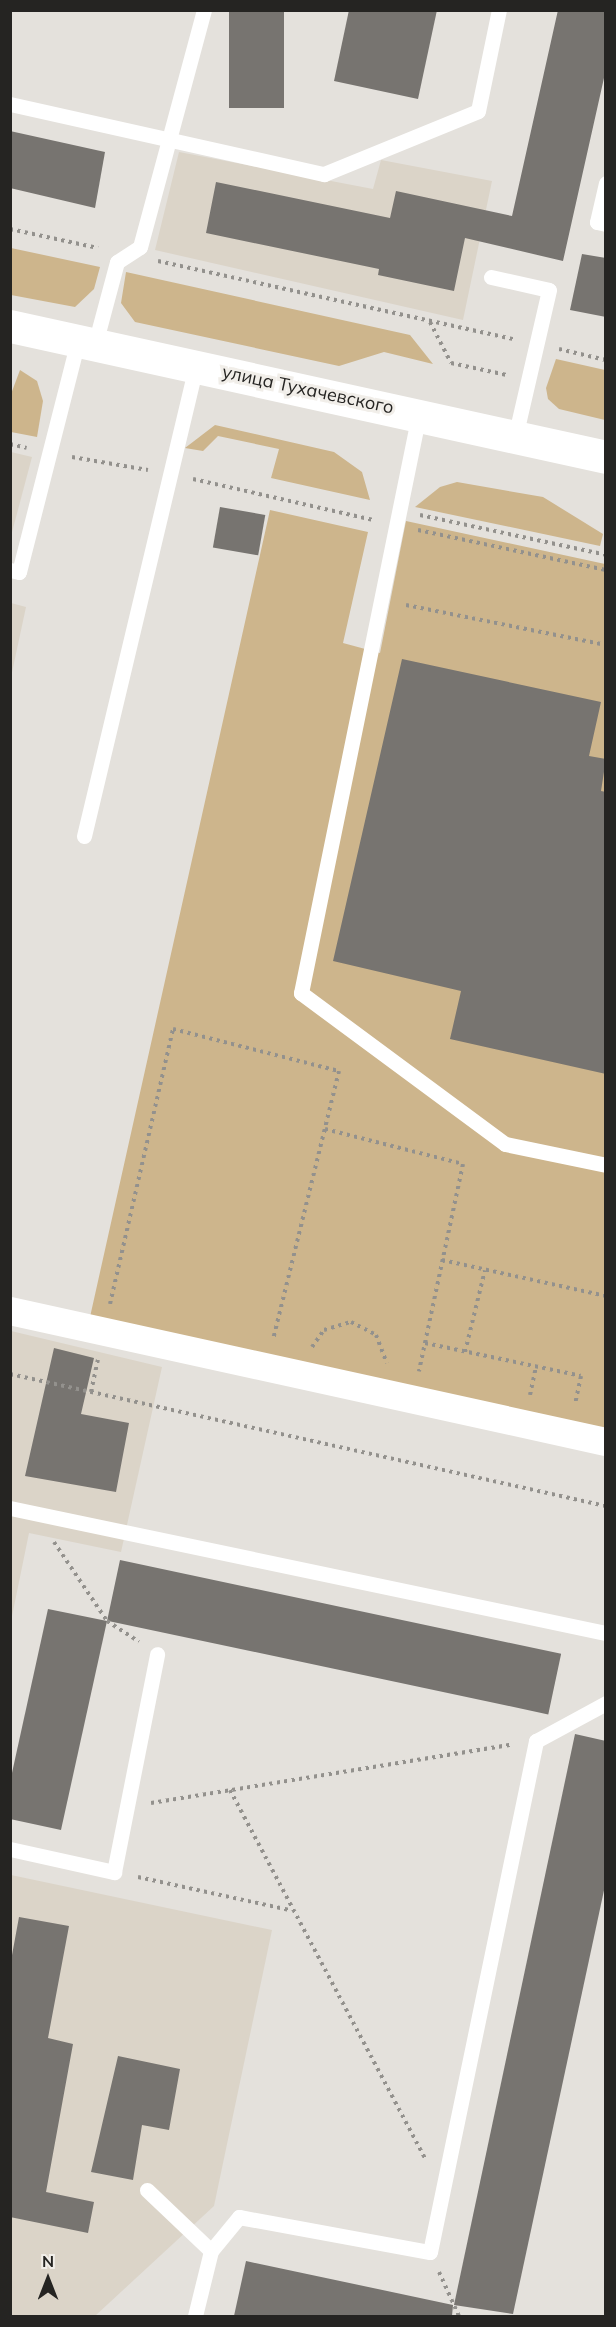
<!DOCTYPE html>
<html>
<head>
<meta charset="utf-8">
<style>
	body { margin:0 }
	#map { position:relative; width:616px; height:2327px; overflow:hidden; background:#e4e1dc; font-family:Mulish,sans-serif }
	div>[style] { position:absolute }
	.built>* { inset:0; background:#dbd4c8 }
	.green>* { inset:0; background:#cdb58c }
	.building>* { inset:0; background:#777470; transform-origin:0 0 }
	.path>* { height:4px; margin-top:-2px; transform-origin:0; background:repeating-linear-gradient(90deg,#93918d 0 3px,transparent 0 7.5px) }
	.service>* { height:15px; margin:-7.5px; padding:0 7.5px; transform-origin:7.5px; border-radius:7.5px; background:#fff }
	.minor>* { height:28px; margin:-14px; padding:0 14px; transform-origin:14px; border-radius:14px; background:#fff }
	.tertiary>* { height:33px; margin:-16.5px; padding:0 16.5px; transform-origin:16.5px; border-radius:16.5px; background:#fff }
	span { translate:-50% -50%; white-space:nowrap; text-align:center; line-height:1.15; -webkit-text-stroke:6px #f1eee9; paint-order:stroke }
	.street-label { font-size:18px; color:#252422 }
	.frame { position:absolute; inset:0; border:12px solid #252422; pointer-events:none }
	.north { position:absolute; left:18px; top:2249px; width:60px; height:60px; -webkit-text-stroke:4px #f1eee9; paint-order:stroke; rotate:0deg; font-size:16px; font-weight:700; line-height:24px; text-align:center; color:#252422 }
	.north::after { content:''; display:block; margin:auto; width:21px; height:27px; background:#252422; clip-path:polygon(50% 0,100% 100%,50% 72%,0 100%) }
</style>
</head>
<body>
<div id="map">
	<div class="built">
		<i style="clip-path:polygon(179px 152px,373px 189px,381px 160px,492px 181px,463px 320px,155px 250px)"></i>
		<i style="clip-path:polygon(11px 452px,32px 457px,11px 536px,10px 452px)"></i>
		<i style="clip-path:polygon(11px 603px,26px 607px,11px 677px,10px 603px)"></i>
		<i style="clip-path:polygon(11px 1331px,162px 1367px,121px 1552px,29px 1533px,11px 1621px)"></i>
		<i style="clip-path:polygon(11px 1875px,272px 1930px,214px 2206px,95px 2316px,11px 2316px)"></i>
	</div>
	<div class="green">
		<i style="clip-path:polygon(11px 248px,100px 267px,94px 289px,75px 307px,11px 295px)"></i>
		<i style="clip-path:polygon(126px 272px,410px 335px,433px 364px,384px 352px,339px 366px,135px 322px,121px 303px)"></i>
		<i style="clip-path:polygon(556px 359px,605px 370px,605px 420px,559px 409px,548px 399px,546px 388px)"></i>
		<i style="clip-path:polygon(20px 370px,37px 381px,43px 401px,37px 437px,11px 432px,11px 394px)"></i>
		<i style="clip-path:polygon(215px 425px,334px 452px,362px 472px,370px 500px,271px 478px,279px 449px,218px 436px,203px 451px,185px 448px)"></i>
		<i style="clip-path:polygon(457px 482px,543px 497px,603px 534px,600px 546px,415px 507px,440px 487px)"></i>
		<i style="clip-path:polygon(270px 510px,368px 532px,343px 643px,380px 653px,406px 521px,605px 564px,605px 1432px,90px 1317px)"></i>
	</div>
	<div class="building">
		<i style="left:229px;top:10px;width:55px;height:98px"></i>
		<i style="clip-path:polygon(349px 10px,437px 10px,418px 99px,334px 81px)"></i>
		<i style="clip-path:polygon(558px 10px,606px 10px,606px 69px,563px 261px,465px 238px,454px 291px,378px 275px,379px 269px,206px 233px,216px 182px,390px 218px,396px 191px,512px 216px)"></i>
		<i style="clip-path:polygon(10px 131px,105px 152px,95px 208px,10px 188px)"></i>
		<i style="clip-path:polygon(582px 254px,606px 258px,606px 317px,570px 310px)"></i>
		<i style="left:220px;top:507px;width:46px;height:41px;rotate:10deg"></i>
		<i style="clip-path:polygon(402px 659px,601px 702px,589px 756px,606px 759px,601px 791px,606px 792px,606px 1074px,450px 1039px,461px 991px,333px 961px)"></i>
		<i style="clip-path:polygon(54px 1348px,94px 1358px,81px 1414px,129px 1423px,116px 1492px,25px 1476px)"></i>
		<i style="left:120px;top:1560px;width:451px;height:62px;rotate:12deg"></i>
		<i style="clip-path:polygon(48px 1609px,107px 1621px,61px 1830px,10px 1819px,10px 1782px)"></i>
		<i style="clip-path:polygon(575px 1734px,606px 1741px,606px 1881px,513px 2314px,454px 2305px)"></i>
		<i style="clip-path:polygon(19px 1917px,69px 1926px,48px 2038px,73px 2044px,46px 2192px,94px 2202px,88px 2233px,10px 2217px,10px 1966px)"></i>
		<i style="clip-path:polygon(118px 2056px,180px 2069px,169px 2130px,142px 2125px,133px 2180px,91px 2172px)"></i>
		<i style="clip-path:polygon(246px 2261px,453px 2305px,452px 2316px,234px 2316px)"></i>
	</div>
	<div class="path">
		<i style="left:10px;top:229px;width:90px;rotate:12.2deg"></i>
		<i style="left:158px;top:261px;width:364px;rotate:12.4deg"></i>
		<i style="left:430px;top:322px;width:46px;rotate:62.9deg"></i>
		<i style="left:451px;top:363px;width:57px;rotate:12.1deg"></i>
		<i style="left:559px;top:349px;width:48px;rotate:13.2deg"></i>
		<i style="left:10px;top:444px;width:17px;rotate:13deg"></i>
		<i style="left:72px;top:457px;width:77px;rotate:9.7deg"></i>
		<i style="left:193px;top:479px;width:185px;rotate:12.8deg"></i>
		<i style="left:420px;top:515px;width:190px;rotate:12.1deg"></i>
		<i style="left:418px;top:530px;width:192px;rotate:12deg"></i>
		<i style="left:406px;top:605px;width:204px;rotate:11.3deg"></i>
		<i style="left:325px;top:1129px;width:142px;rotate:14.2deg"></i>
		<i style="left:463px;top:1164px;width:212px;rotate:102deg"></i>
		<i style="left:442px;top:1260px;width:168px;rotate:12.4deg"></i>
		<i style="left:110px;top:1304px;width:282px;rotate:-77.1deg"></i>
		<i style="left:173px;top:1029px;width:171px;rotate:14.2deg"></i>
		<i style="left:339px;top:1071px;width:277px;rotate:103.8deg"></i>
		<i style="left:425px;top:1343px;width:159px;rotate:11.9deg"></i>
		<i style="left:581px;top:1376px;width:29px;rotate:102deg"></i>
		<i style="left:312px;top:1347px;width:21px;rotate:-55deg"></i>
		<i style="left:324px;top:1330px;width:28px;rotate:-17deg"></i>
		<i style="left:351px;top:1322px;width:28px;rotate:27deg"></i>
		<i style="left:376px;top:1335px;width:30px;rotate:69deg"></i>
		<i style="left:465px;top:1352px;width:84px;rotate:-76.3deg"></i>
		<i style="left:10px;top:1374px;width:610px;rotate:12.49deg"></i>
		<i style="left:91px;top:1392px;width:33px;rotate:-78deg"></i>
		<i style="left:530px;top:1395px;width:30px;rotate:-78deg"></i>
		<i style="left:54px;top:1542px;width:95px;rotate:56.1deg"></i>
		<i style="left:107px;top:1621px;width:38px;rotate:33deg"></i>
		<i style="left:230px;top:1790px;width:416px;rotate:62.1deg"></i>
		<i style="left:151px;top:1803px;width:365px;rotate:-9.2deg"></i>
		<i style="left:138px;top:1877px;width:155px;rotate:12.3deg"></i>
		<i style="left:439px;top:2272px;width:48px;rotate:65.6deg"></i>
	</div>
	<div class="service">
		<i style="left:10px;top:104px;width:322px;rotate:12.6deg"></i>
		<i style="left:324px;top:174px;width:166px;rotate:-22.2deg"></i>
		<i style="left:478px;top:111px;width:103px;rotate:-78.3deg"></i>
		<i style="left:606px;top:183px;width:40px;rotate:103deg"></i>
		<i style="left:597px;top:222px;width:9px;rotate:13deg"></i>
		<i style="left:491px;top:277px;width:59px;rotate:12.6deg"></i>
		<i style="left:549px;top:290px;width:151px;rotate:103deg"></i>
		<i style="left:95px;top:344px;width:85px;rotate:-75deg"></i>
		<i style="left:117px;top:262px;width:27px;rotate:-33deg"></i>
		<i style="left:140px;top:247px;width:245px;rotate:-74.9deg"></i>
		<i style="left:419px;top:414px;width:591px;rotate:101.52deg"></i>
		<i style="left:301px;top:993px;width:254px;rotate:36.5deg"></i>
		<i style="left:505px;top:1144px;width:103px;rotate:11.7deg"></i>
		<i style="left:10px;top:570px;width:9px;rotate:13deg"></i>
		<i style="left:19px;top:572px;width:238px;rotate:-75.7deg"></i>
		<i style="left:84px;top:836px;width:484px;rotate:-76.6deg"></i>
		<i style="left:10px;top:1508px;width:609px;rotate:11.85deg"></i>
		<i style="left:10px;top:1849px;width:107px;rotate:12.5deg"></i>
		<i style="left:114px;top:1872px;width:222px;rotate:-78.8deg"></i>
		<i style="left:147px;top:2190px;width:88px;rotate:43.6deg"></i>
		<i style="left:195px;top:2316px;width:67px;rotate:-76.2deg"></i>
		<i style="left:211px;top:2251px;width:44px;rotate:-50.5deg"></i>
		<i style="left:239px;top:2217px;width:194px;rotate:10.4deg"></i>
		<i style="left:430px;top:2252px;width:522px;rotate:-78.28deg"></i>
		<i style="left:536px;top:1741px;width:80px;rotate:-28.5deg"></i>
	</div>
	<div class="minor">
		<i style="left:10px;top:1311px;width:610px;rotate:12.4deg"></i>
	</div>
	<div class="tertiary">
		<i style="left:10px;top:326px;width:610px;rotate:12.4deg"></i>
	</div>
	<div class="street-label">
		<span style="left:308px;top:390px;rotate:12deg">улица Тухачевского</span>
	</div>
	<div class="frame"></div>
	<div class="north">N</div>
</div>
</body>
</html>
